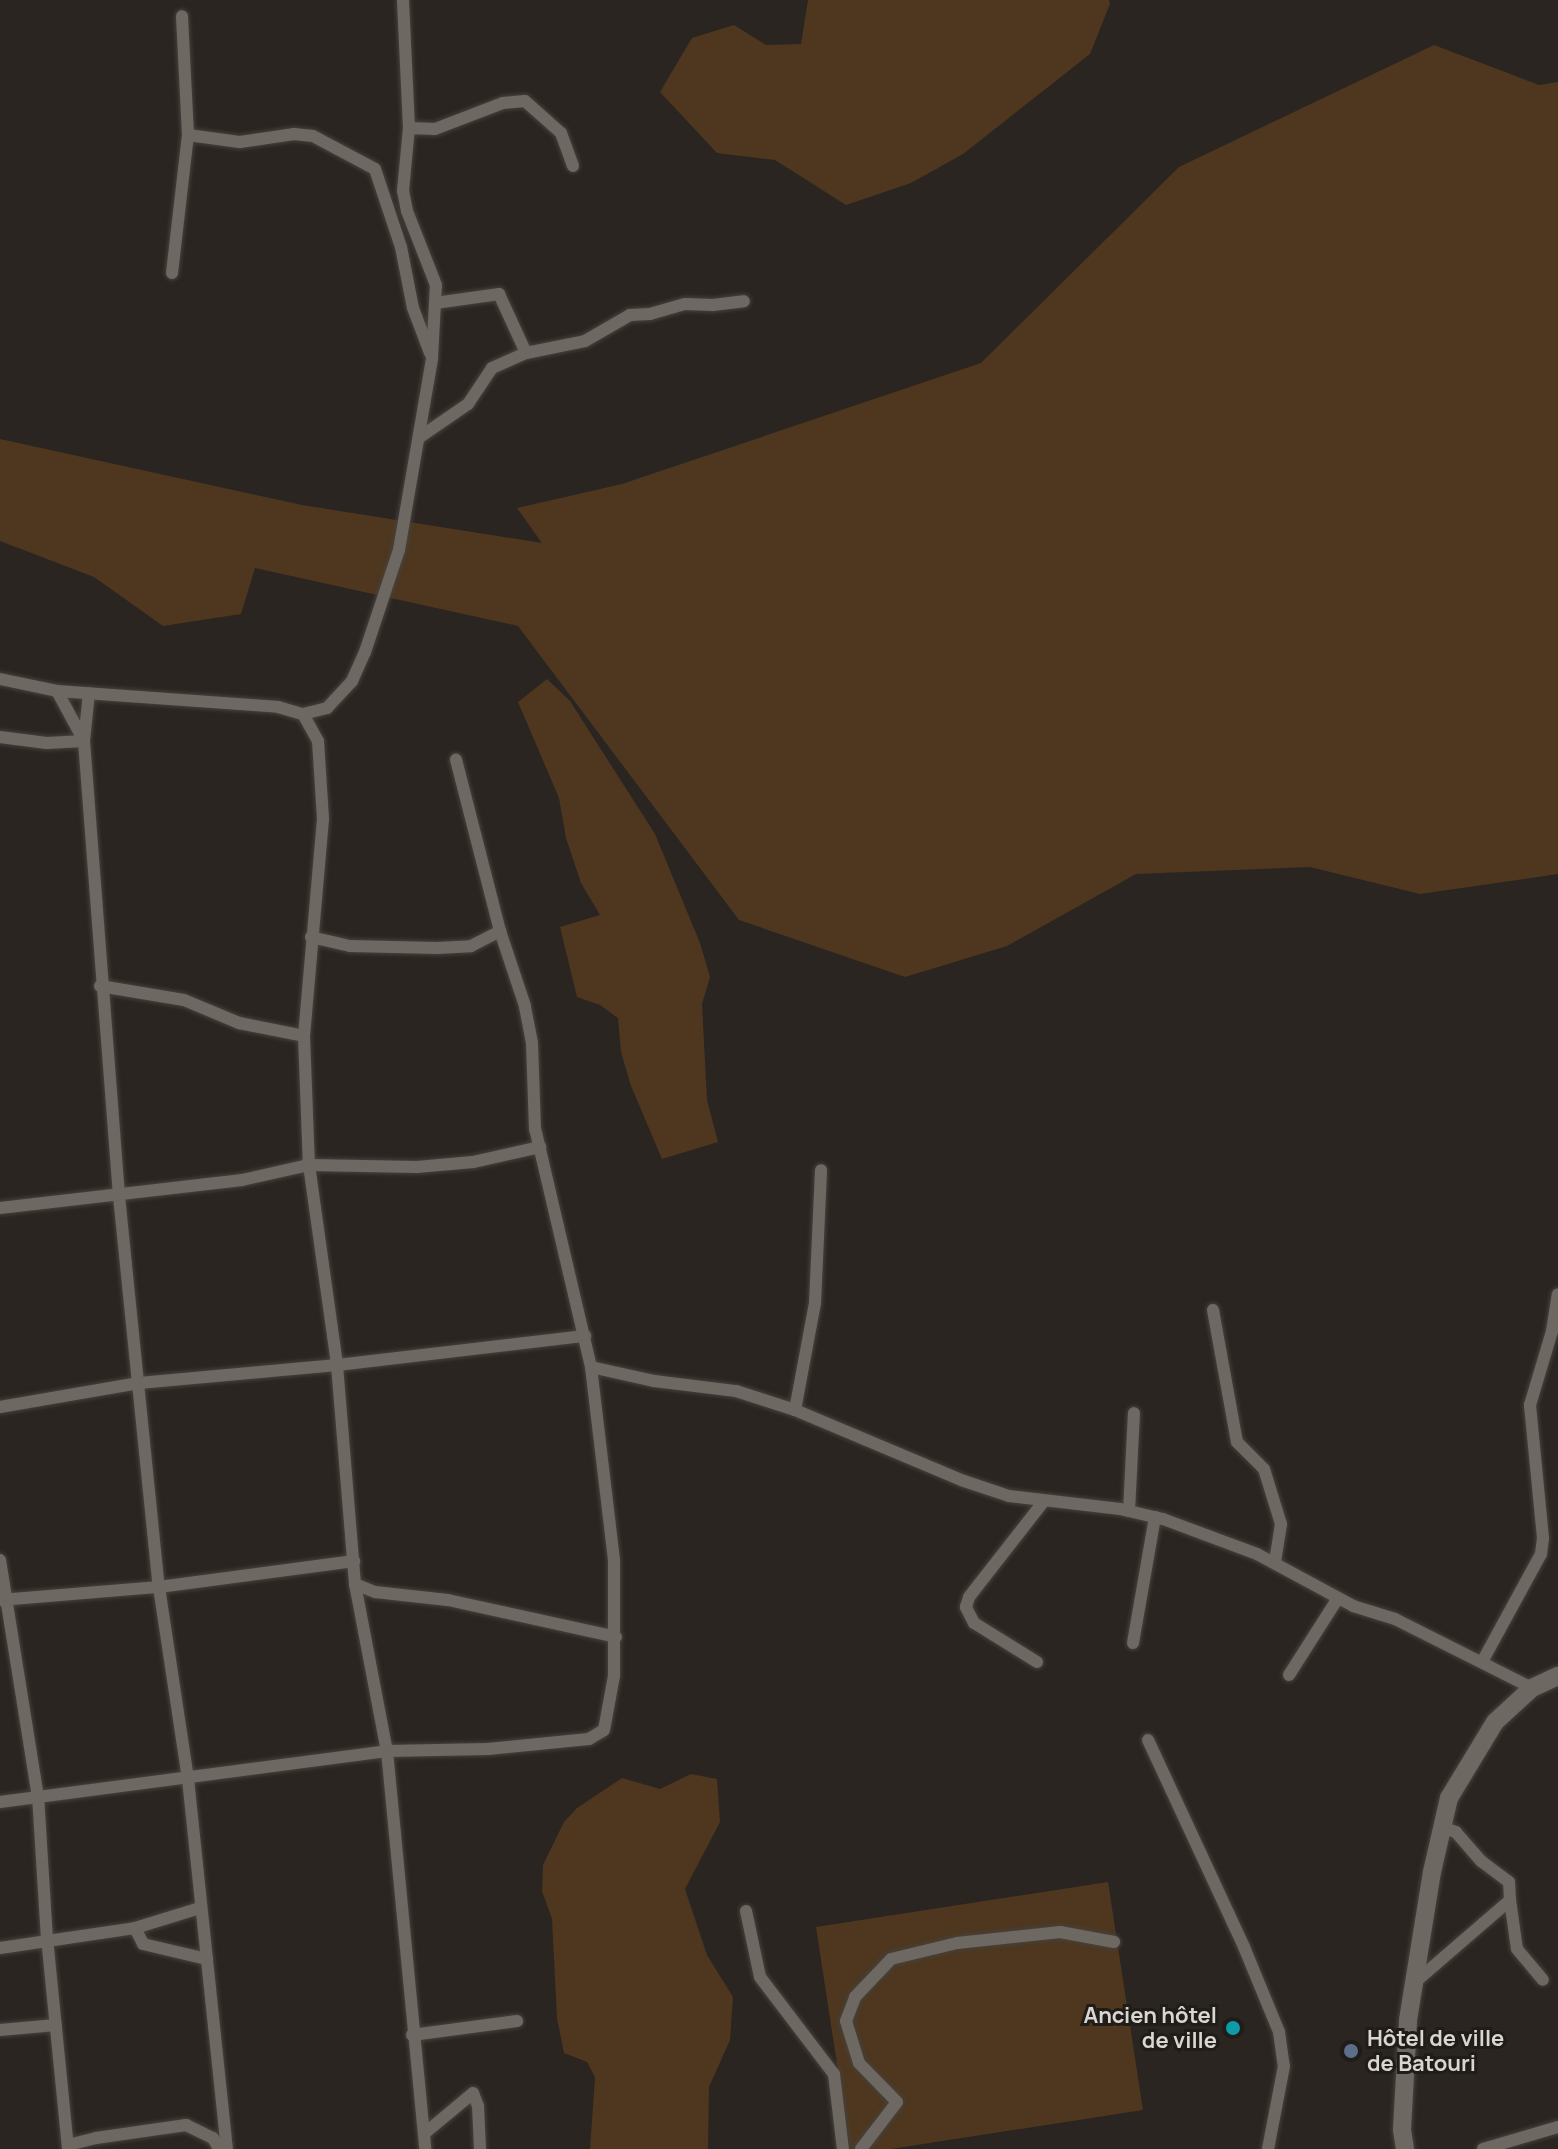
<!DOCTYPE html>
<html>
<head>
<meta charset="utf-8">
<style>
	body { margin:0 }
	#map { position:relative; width:1558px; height:2149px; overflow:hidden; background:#2a2521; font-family:Manrope,sans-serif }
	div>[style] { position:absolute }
	.green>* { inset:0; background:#4e371e }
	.roads { filter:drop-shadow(0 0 2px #45423e) drop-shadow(0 0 2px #45423e) }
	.street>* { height:12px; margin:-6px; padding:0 6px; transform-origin:6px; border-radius:6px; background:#6e6863 }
	.secondary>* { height:18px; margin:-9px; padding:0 9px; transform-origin:9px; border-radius:9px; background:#6e6863 }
	.dots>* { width:22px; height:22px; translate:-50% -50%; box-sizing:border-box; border:4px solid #201c18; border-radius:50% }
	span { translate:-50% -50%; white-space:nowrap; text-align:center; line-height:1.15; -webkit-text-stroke:6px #201c18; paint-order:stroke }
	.poi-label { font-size:22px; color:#d8d5d2; font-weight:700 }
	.right { translate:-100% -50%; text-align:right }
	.left { translate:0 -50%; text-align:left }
</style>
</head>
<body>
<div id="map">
	<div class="green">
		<i style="clip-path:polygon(808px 0,1109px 0,1110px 4px,1090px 54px,963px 154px,911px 183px,846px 205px,775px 160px,717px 153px,660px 92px,692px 38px,734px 25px,766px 45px,801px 44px)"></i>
		<i style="clip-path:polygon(1434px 45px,1539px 85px,1558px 82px,1558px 874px,1420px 894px,1310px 867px,1136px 874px,1007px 946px,905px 977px,739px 920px,518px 626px,255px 568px,241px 614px,163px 626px,94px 577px,0 541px,0 439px,302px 505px,542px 543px,517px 508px,622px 484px,981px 363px,1179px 167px)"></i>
		<i style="clip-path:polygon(547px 679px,570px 701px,655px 834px,700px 943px,710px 977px,702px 1004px,707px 1100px,718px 1142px,662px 1159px,631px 1086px,621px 1052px,618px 1018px,600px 1005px,577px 997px,560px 927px,600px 915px,581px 883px,566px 838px,559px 798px,518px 702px)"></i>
		<i style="clip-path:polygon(691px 1774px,717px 1779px,720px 1822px,685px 1889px,707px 1955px,733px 1997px,730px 2040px,709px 2087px,708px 2149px,590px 2149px,595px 2077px,587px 2062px,564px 2053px,557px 2018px,552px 1919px,542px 1891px,543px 1865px,564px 1822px,577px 1808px,622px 1778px,660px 1789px)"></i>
		<i style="clip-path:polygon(1108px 1882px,1143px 2110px,891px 2149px,850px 2149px,816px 1927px)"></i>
	</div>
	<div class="roads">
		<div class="street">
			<i style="left:409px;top:128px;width:26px;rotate:2deg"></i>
			<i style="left:435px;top:129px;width:73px;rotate:-20.9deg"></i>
			<i style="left:503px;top:103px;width:22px;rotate:-5deg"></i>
			<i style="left:525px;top:101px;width:48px;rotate:41.6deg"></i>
			<i style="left:561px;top:133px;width:35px;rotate:70deg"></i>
			<i style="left:188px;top:135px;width:52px;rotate:7.7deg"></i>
			<i style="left:240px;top:142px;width:55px;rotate:-8.4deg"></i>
			<i style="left:294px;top:134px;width:19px;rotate:6deg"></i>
			<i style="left:313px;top:136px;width:70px;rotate:28deg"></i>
			<i style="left:375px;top:169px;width:82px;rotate:71.6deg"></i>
			<i style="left:401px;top:247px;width:62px;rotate:78.9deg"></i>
			<i style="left:413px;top:308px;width:48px;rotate:69.3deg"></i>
			<i style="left:172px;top:273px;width:139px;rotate:-83.4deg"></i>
			<i style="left:188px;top:135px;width:119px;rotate:-92.9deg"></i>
			<i style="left:435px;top:303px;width:65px;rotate:-8deg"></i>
			<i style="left:499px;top:294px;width:65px;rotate:65.4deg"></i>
			<i style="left:420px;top:437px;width:58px;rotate:-34.5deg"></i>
			<i style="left:468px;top:404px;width:43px;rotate:-56.3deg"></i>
			<i style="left:492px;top:368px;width:37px;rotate:-24deg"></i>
			<i style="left:526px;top:353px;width:60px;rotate:-11.5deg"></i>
			<i style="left:585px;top:341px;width:52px;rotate:-30deg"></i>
			<i style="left:630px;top:315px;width:20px;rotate:-3deg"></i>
			<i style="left:650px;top:314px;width:36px;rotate:-16deg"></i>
			<i style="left:685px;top:304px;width:28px;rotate:2deg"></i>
			<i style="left:713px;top:305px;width:31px;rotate:-7deg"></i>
			<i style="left:0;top:679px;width:58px;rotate:11.9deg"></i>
			<i style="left:57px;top:691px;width:222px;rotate:4.1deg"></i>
			<i style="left:278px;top:707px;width:26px;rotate:16deg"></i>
			<i style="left:303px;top:714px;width:31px;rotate:61deg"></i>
			<i style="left:318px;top:741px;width:78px;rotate:86.3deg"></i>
			<i style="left:323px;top:819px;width:218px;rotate:95deg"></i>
			<i style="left:304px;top:1036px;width:129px;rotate:87.8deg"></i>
			<i style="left:309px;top:1165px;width:202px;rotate:82deg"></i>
			<i style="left:337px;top:1365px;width:220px;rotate:85.3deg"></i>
			<i style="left:355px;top:1584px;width:170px;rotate:79.2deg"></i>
			<i style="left:387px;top:1751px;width:400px;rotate:84.5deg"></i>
			<i style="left:57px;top:691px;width:57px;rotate:61.6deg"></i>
			<i style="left:84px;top:741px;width:456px;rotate:85.6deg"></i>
			<i style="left:119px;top:1196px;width:393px;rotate:84.2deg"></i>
			<i style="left:159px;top:1587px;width:194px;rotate:81.4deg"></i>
			<i style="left:188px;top:1779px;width:372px;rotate:84deg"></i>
			<i style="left:303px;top:714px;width:25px;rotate:-14deg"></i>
			<i style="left:327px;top:708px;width:37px;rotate:-47deg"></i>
			<i style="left:352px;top:681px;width:32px;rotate:-66deg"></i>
			<i style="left:365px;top:652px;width:108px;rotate:-71.6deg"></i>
			<i style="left:399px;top:550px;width:195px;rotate:-80.2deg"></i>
			<i style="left:432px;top:358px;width:73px;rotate:-86.9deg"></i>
			<i style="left:436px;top:285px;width:79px;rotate:-111.4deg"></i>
			<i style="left:407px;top:211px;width:20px;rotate:-101deg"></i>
			<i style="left:403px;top:191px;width:63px;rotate:-84.6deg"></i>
			<i style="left:409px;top:128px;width:128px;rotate:-92.7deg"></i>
			<i style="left:0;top:737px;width:47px;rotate:7.3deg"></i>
			<i style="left:47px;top:743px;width:37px;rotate:-3deg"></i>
			<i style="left:84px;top:741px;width:48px;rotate:-84.1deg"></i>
			<i style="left:311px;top:937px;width:40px;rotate:13deg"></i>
			<i style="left:350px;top:946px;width:87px;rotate:1.3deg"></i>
			<i style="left:437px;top:948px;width:34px;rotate:-3deg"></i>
			<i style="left:471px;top:946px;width:33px;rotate:-27deg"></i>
			<i style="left:100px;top:986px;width:85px;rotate:9.5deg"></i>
			<i style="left:184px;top:1000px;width:60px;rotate:22.7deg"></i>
			<i style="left:239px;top:1023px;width:66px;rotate:11.3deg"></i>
			<i style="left:0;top:1208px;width:244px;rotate:-6.6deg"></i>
			<i style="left:242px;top:1180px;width:69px;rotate:-12.6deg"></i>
			<i style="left:309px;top:1165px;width:108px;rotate:1.1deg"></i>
			<i style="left:417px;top:1167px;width:56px;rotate:-5.1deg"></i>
			<i style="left:473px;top:1162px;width:69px;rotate:-12.6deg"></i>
			<i style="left:1213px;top:1310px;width:134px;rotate:79.7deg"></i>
			<i style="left:1237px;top:1442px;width:38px;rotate:45deg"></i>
			<i style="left:1264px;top:1469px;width:58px;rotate:72.8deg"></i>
			<i style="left:1281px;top:1524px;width:39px;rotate:99deg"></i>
			<i style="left:591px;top:1367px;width:65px;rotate:12.5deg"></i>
			<i style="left:654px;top:1381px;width:83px;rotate:7deg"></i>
			<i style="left:736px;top:1391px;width:62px;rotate:17.9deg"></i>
			<i style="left:795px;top:1410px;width:183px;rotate:22.8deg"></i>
			<i style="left:964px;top:1481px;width:47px;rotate:18.4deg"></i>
			<i style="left:1009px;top:1496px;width:112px;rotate:6.7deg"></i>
			<i style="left:1120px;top:1509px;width:44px;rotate:13.1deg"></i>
			<i style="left:1163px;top:1519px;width:100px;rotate:20.4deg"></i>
			<i style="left:1257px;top:1554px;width:109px;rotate:28.4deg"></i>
			<i style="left:1353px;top:1606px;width:44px;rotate:17.2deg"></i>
			<i style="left:1395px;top:1619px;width:153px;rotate:26.7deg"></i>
			<i style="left:0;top:1407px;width:141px;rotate:-9.8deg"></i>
			<i style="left:139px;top:1383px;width:199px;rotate:-5.2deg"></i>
			<i style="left:337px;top:1365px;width:250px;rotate:-6.7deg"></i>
			<i style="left:795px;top:1410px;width:109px;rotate:-79.4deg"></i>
			<i style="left:815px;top:1303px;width:133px;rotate:-87.4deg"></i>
			<i style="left:1129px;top:1511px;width:98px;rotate:-87.1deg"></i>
			<i style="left:0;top:1560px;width:239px;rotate:80.9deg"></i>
			<i style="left:38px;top:1796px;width:142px;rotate:86.4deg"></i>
			<i style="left:47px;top:1938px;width:212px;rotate:84.3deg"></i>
			<i style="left:355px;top:1584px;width:22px;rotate:22deg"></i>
			<i style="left:375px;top:1592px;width:73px;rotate:6.3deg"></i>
			<i style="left:448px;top:1600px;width:172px;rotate:12.4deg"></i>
			<i style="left:0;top:1600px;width:160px;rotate:-4.7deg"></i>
			<i style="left:159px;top:1587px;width:197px;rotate:-7.6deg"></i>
			<i style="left:1133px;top:1643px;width:128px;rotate:-80.1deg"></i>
			<i style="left:1037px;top:1662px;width:74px;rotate:-148.2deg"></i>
			<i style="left:974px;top:1623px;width:18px;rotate:-117deg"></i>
			<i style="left:966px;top:1607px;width:10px;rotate:-73deg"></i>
			<i style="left:969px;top:1597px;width:122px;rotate:-52deg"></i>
			<i style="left:1482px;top:1662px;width:123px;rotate:-61.4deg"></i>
			<i style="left:1541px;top:1554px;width:16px;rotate:-83deg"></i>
			<i style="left:1543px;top:1538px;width:134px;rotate:-95.6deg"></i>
			<i style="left:1530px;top:1405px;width:77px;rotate:-73.4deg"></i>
			<i style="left:1552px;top:1331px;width:37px;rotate:-81deg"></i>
			<i style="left:1289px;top:1675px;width:91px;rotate:-57.5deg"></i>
			<i style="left:1148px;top:1740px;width:228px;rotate:65.1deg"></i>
			<i style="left:1244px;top:1947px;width:92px;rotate:67.6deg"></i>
			<i style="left:1279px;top:2032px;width:34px;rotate:82deg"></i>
			<i style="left:1284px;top:2066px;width:85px;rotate:100.9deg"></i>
			<i style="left:0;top:1802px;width:390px;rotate:-7.5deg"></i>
			<i style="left:387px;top:1751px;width:101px;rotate:-1.1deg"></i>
			<i style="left:488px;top:1749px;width:101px;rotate:-5.7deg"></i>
			<i style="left:589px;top:1739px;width:17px;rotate:-31deg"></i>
			<i style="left:604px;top:1730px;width:55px;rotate:-79.5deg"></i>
			<i style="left:614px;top:1676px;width:116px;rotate:-90deg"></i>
			<i style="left:614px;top:1560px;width:194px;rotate:-96.8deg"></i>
			<i style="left:591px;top:1367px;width:244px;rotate:-103.2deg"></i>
			<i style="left:535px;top:1129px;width:86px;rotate:-92deg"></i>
			<i style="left:532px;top:1043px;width:38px;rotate:-101deg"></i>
			<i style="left:525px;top:1006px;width:79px;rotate:-108.4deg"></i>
			<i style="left:500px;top:931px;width:177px;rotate:-104.4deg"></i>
			<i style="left:1510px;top:1900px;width:49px;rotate:81.9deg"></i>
			<i style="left:1517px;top:1949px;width:40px;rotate:50deg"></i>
			<i style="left:746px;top:1911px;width:67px;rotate:78deg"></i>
			<i style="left:760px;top:1977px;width:122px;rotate:52.7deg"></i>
			<i style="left:834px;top:2074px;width:76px;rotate:83.2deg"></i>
			<i style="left:135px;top:1928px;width:18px;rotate:63deg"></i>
			<i style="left:143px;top:1944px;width:66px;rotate:13.2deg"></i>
			<i style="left:0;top:1948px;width:136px;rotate:-8.4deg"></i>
			<i style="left:135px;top:1928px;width:68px;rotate:-17.1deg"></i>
			<i style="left:1414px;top:1983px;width:127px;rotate:-40.8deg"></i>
			<i style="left:1510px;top:1900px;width:18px;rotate:-93deg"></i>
			<i style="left:1509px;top:1882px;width:35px;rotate:-143deg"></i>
			<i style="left:1481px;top:1861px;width:38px;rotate:-131deg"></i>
			<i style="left:1456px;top:1832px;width:16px;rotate:-162deg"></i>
			<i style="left:0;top:2030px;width:56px;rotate:-5.1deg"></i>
			<i style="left:412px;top:2035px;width:106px;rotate:-7.6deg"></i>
			<i style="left:425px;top:2133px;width:62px;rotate:-39.8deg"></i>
			<i style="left:473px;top:2093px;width:14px;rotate:69deg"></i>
			<i style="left:478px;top:2106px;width:43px;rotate:87.3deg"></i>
			<i style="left:68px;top:2145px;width:29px;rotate:-14deg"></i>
			<i style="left:96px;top:2138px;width:91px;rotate:-8.2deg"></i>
			<i style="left:186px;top:2125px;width:30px;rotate:26deg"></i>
			<i style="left:213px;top:2138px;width:13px;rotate:61deg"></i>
			<i style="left:861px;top:2149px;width:59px;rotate:-52.5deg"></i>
			<i style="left:897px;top:2102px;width:54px;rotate:-134.3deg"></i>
			<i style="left:859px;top:2063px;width:44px;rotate:-107.2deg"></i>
			<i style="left:846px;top:2021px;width:26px;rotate:-69deg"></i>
			<i style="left:855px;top:1997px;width:52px;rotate:-46.5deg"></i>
			<i style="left:891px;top:1959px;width:68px;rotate:-13.6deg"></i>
			<i style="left:957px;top:1943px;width:104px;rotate:-6.1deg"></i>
			<i style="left:1060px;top:1932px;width:55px;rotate:10.5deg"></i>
			<i style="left:1483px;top:2149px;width:78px;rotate:-16.3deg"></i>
		</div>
		<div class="secondary">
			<i style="left:1405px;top:2149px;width:20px;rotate:-99deg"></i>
			<i style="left:1402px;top:2129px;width:109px;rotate:-86.8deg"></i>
			<i style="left:1408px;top:2020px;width:150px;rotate:-80.8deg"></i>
			<i style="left:1432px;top:1872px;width:76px;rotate:-77.1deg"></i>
			<i style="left:1449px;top:1798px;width:89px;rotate:-58.8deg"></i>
			<i style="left:1495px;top:1722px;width:50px;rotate:-42.6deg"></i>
			<i style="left:1532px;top:1688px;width:29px;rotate:-25deg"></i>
		</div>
	</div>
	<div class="dots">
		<i style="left:1233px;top:2028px;background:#0f9aa8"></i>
		<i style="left:1351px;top:2051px;background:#5c6f8a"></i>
	</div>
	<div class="poi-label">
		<span class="right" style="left:1217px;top:2028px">Ancien hôtel<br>de ville</span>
		<span class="left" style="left:1367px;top:2051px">Hôtel de ville<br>de Batouri</span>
	</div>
</div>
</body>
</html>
